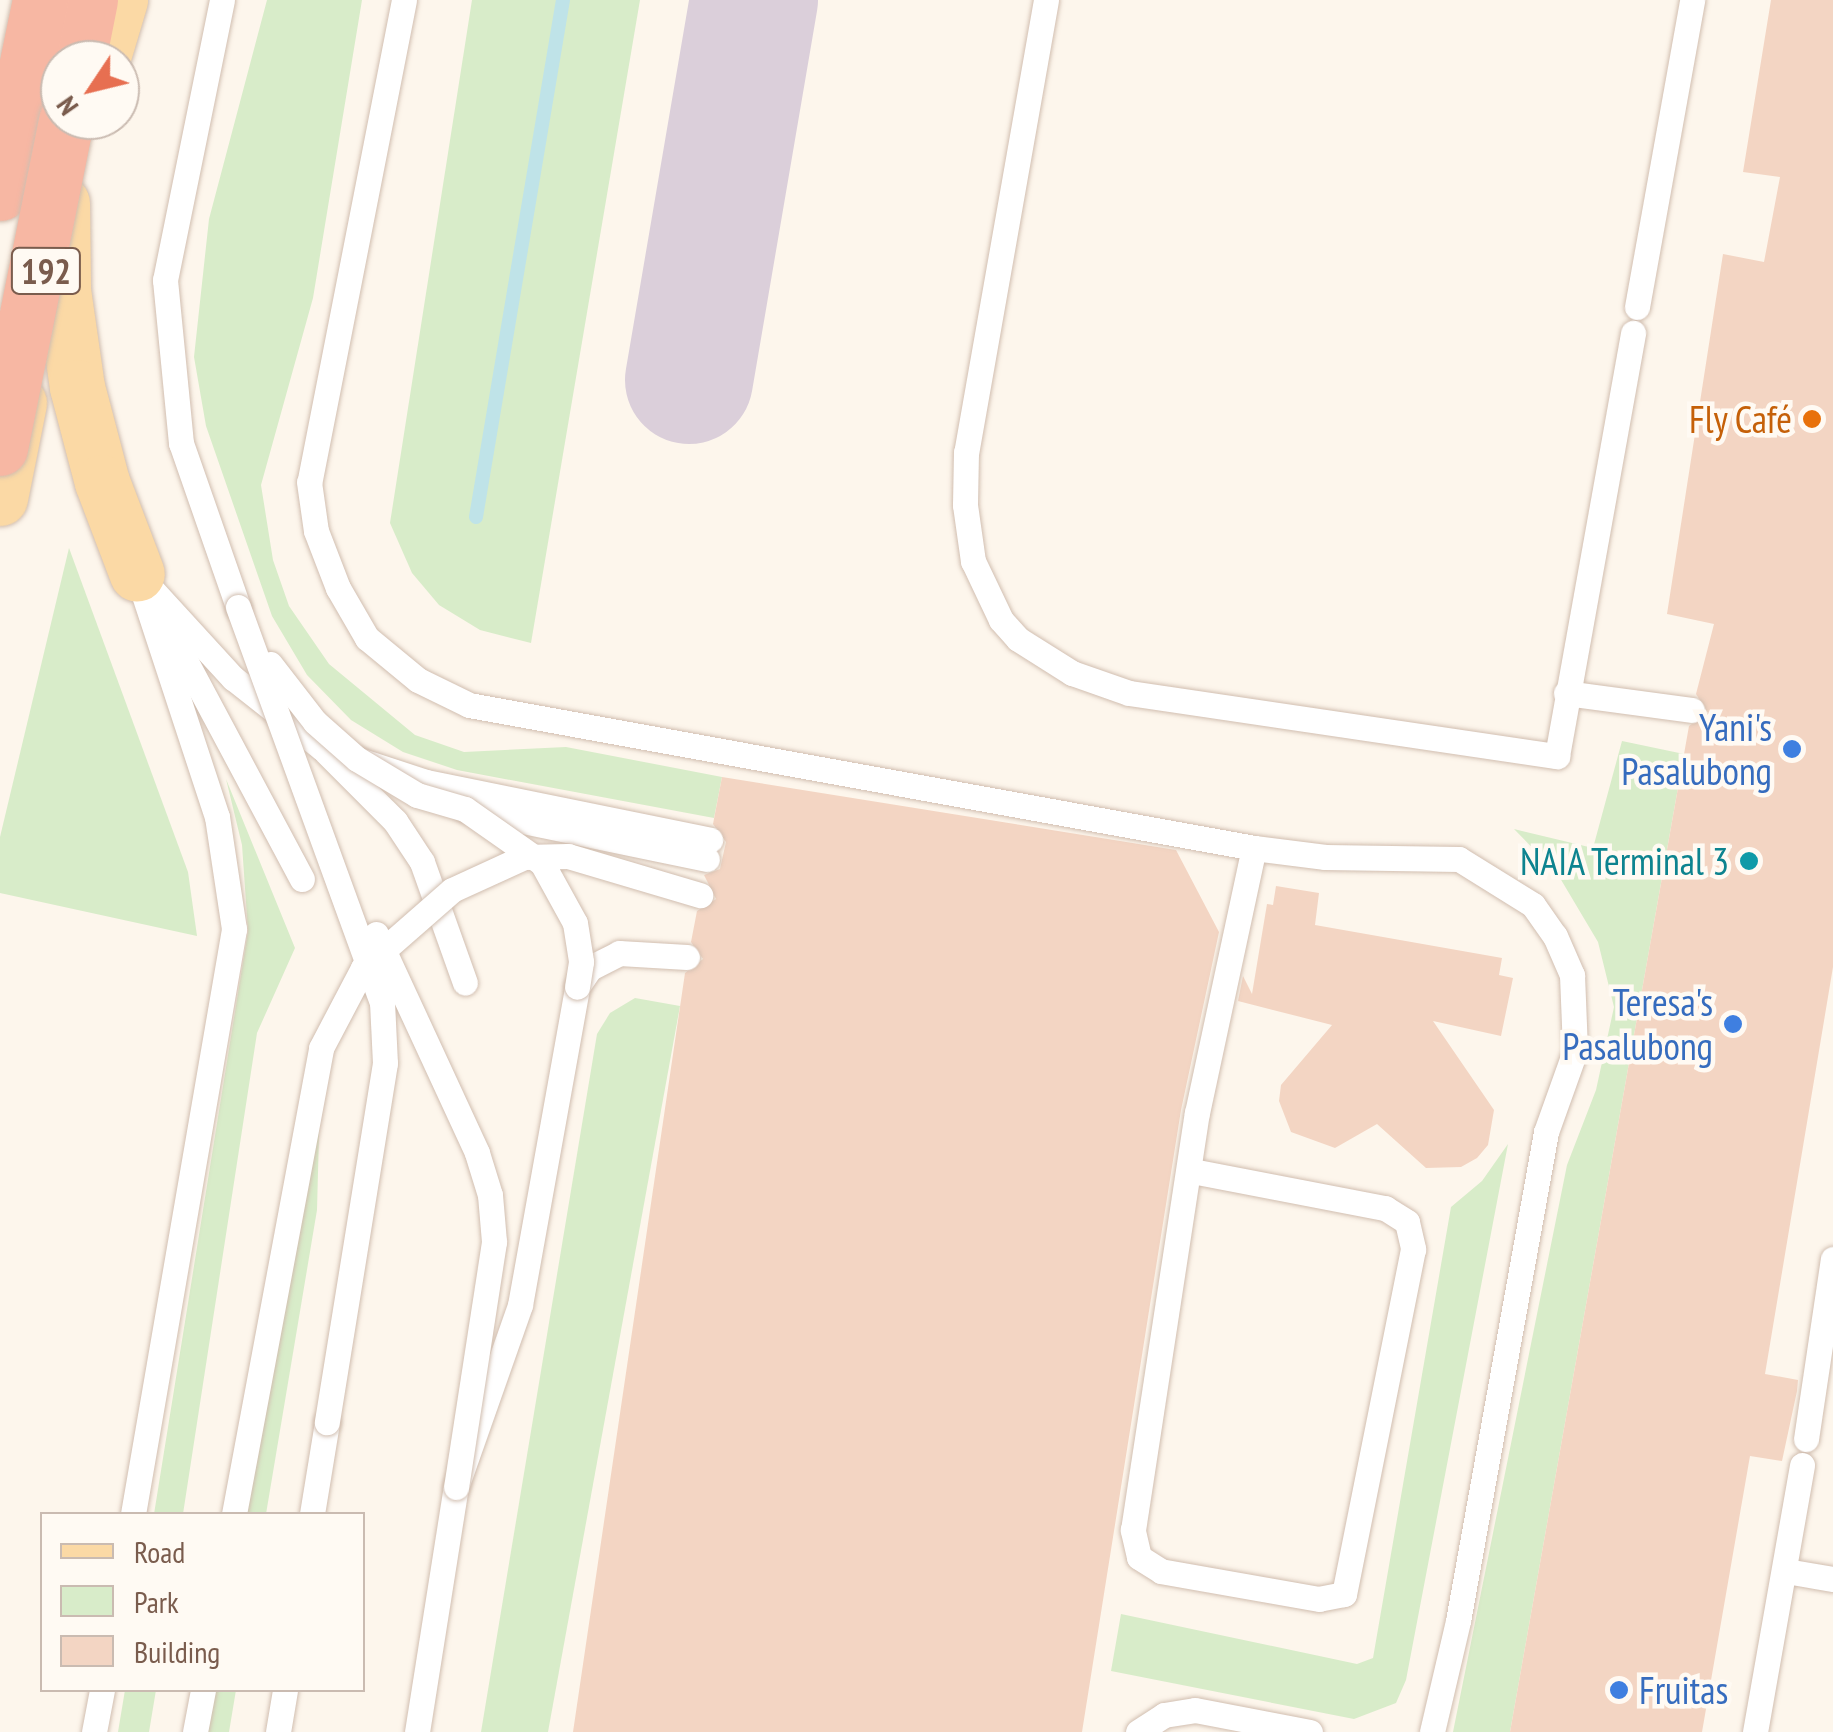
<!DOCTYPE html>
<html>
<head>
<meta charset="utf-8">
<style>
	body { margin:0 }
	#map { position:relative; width:1833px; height:1732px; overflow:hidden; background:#fdf6ec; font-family:"PT Sans Narrow",sans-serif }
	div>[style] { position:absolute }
	.green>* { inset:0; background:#d8ecc9 }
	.stream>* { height:14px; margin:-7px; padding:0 7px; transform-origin:7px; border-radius:7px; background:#bfe3e8 }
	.taxiway>* { height:128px; margin:-64px; padding:0 64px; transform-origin:64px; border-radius:64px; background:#dbcfda }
	.building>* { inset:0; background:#f3d5c3 }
	.roads { filter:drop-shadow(0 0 2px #d1beb0) drop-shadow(0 0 2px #d1beb0) }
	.lane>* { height:25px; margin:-12.5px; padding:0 12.5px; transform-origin:12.5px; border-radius:12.5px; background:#fff }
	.primary>* { height:55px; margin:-27.5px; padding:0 27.5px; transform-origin:27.5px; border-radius:27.5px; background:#fbd9a5 }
	.highway>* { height:55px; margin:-27.5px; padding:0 27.5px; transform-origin:27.5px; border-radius:27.5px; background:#f7b7a3 }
	.bridges { filter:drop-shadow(0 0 2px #d1beb0) drop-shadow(0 0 2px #d1beb0) }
	.lane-bridge>* { height:25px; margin:-12.5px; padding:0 12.5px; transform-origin:12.5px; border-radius:12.5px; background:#fff }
	.highway-bridge>* { height:55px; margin:-27.5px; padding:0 27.5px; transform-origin:27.5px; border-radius:27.5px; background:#f7b7a3 }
	.dots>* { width:28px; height:28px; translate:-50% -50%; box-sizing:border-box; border:5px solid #fffaf3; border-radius:50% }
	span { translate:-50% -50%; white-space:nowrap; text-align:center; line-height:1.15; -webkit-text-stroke:9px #fffaf3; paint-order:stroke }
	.shield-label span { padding:2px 8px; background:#fffaf3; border:2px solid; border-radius:8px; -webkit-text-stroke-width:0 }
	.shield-label { font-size:35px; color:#7a5c4d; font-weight:700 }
	.food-label { font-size:38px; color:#c56008 }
	.right { translate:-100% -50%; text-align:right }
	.shop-label { font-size:38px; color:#366cbe }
	.left { translate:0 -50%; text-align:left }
	.culture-label { font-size:38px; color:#0d838f }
	.legend { position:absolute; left:40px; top:1512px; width:325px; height:180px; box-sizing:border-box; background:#fffaf3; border:2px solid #cabbb1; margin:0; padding:12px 18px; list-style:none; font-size:30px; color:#7a5c4d }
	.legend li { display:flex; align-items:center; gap:20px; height:50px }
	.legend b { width:50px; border:2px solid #cabbb1 }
	.north { position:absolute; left:40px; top:40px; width:100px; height:100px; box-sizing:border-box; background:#fffaf3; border:2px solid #cabbb1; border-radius:50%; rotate:235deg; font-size:28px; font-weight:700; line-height:40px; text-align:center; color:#7a5c4d }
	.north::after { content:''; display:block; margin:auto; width:35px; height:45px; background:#e76f51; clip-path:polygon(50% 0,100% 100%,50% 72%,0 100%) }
</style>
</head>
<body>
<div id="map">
	<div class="green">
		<i style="clip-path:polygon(267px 0,362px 0,313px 298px,261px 485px,273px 560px,289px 606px,329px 664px,415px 735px,464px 752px,566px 747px,722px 777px,714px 818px,457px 770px,403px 752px,351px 720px,307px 675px,272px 616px,206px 426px,194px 357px,209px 219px)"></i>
		<i style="clip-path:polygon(472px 0,640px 0,531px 643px,480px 630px,439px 605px,412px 573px,390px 523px)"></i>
		<i style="clip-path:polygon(69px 548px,188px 872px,197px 936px,0 893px,0 837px)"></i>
		<i style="clip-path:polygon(1622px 741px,1684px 754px,1510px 1732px,1453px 1732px,1567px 1165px,1596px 1090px,1614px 1007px,1598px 942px,1557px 873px,1514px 829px,1593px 848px)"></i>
		<i style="clip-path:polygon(226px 779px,295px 948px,257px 1033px,183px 1514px,154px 1514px,248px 931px,242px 845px)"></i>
		<i style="clip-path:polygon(635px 998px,680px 1006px,548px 1732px,481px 1732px,597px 1034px,610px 1013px)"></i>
		<i style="clip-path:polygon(321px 1059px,317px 1210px,266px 1514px,241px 1514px)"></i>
		<i style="clip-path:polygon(1508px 1144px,1406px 1680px,1396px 1703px,1354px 1719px,1111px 1671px,1121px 1614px,1357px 1664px,1373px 1658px,1451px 1207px,1482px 1181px)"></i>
		<i style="clip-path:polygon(125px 1690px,156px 1690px,149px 1732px,118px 1732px)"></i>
		<i style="clip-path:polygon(210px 1690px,236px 1690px,229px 1732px,203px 1732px)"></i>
	</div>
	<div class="stream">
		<i style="left:476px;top:517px;width:524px;rotate:-80.45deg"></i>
	</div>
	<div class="taxiway">
		<i style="left:689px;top:380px;width:386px;rotate:-80.3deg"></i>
	</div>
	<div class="building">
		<i style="clip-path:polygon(1771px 0,1833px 0,1833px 967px,1765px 1374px,1798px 1380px,1797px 1391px,1782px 1461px,1750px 1456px,1702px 1732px,1510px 1732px,1689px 726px,1708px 713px,1696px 694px,1714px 624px,1667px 614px,1723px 254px,1764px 262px,1780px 177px,1743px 172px)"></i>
		<i style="clip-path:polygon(722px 777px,1176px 850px,1219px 932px,1181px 1110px,1082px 1732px,573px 1732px,685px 973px,703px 959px,691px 942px,697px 911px,716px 899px,704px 875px,720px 869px,726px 842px,713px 824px)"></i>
		<i style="clip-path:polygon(1276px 886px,1319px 893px,1315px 925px,1502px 958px,1499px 975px,1513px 978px,1501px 1036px,1433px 1021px,1494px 1110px,1488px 1145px,1477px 1158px,1461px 1167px,1426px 1168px,1377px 1124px,1335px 1148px,1291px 1132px,1279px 1101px,1281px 1085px,1332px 1025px,1238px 1001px,1243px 976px,1252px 994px,1267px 904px,1273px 905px)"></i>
	</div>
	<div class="roads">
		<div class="lane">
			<i style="left:222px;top:0;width:286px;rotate:101.5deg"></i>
			<i style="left:165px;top:280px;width:164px;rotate:84.4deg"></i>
			<i style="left:181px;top:443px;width:174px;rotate:70.8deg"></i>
			<i style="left:404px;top:0;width:491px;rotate:101.1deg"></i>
			<i style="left:309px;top:482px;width:49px;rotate:81.9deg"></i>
			<i style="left:316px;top:531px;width:61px;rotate:68.9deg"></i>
			<i style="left:338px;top:588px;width:58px;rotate:59.9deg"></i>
			<i style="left:367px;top:638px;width:66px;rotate:39.5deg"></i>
			<i style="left:418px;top:680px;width:57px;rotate:26.1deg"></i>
			<i style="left:469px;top:705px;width:798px;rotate:10.32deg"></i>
			<i style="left:1254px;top:848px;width:72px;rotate:7.2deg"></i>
			<i style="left:1325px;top:857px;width:134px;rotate:0.9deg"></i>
			<i style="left:1459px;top:859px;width:87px;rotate:31.9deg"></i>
			<i style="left:1533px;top:905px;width:38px;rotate:55deg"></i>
			<i style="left:1555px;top:936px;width:43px;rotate:66.4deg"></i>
			<i style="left:1572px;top:975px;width:76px;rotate:87.7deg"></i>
			<i style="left:1575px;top:1051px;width:86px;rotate:109.7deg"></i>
			<i style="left:1546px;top:1132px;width:497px;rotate:100.2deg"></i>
			<i style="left:1458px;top:1621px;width:114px;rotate:103.2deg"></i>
			<i style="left:1046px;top:0;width:459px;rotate:100deg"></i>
			<i style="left:966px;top:452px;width:53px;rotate:91.1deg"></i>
			<i style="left:965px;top:505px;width:57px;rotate:81.9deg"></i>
			<i style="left:973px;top:561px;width:65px;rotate:64.6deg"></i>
			<i style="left:1001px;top:620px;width:25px;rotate:48deg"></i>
			<i style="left:1018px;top:639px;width:64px;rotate:32.2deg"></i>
			<i style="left:1072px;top:673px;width:60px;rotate:19.3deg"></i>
			<i style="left:1129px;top:693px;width:433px;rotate:8.4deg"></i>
			<i style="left:1557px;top:756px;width:430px;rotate:-79.8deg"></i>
			<i style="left:1637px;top:307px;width:312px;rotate:-79.8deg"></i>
			<i style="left:144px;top:581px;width:132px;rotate:47.5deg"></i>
			<i style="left:233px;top:678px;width:113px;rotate:38.2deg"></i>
			<i style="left:322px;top:748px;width:109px;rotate:18.1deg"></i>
			<i style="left:426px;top:782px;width:290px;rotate:11.5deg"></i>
			<i style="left:162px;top:617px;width:297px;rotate:61.9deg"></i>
			<i style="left:1566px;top:693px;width:127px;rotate:7.7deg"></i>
			<i style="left:326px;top:752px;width:98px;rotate:45deg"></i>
			<i style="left:395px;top:821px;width:49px;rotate:56.6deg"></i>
			<i style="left:422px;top:862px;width:128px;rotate:70.4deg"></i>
			<i style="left:465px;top:809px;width:247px;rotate:11.7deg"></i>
			<i style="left:1192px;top:1171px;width:197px;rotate:10.9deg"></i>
			<i style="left:1385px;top:1208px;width:26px;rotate:32deg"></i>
			<i style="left:1407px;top:1222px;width:28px;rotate:77deg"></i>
			<i style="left:1413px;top:1249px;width:352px;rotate:101.3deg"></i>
			<i style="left:1344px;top:1594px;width:25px;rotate:169deg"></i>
			<i style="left:1319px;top:1599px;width:160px;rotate:-170deg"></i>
			<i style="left:1161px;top:1571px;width:26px;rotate:-148deg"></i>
			<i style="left:1139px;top:1557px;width:28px;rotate:-103deg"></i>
			<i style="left:1133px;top:1530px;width:422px;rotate:-81.3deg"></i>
			<i style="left:1197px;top:1113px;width:271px;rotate:-77.9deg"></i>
			<i style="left:1806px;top:1439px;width:182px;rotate:-81.5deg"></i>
			<i style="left:133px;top:1514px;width:594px;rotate:-80.2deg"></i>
			<i style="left:234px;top:929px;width:113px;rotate:-98.6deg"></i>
			<i style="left:217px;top:817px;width:256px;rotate:-108.2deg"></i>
			<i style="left:312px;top:1514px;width:93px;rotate:-80.7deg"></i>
			<i style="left:1786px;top:1571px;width:48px;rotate:9.7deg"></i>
			<i style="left:94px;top:1732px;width:43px;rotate:-79.2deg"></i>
			<i style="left:195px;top:1732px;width:43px;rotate:-79.2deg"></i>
			<i style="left:278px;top:1732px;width:43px;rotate:-80.5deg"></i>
			<i style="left:417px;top:1732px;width:248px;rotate:-81deg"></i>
			<i style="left:456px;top:1487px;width:193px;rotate:-70.6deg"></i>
			<i style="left:520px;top:1305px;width:323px;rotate:-79.8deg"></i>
			<i style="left:577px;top:987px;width:23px;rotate:-56deg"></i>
			<i style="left:590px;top:968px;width:33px;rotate:-27deg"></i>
			<i style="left:619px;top:953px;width:68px;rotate:3.4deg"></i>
			<i style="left:1138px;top:1732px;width:31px;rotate:-33deg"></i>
			<i style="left:1164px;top:1715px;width:31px;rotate:-9deg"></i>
			<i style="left:1195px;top:1710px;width:117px;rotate:10.8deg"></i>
			<i style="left:1755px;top:1732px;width:271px;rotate:-80deg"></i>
		</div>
		<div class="primary">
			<i style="left:102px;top:60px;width:63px;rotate:-73.3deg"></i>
			<i style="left:62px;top:203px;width:87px;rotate:89.3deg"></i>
			<i style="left:63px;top:290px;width:98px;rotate:81.8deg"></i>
			<i style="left:77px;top:387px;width:98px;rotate:75.3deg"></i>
			<i style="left:102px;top:482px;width:98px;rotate:69.2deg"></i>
			<i style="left:0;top:498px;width:97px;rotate:-78.7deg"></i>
		</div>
		<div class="highway">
			<i style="left:78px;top:60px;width:61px;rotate:-78.7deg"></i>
			<i style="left:0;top:193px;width:197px;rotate:-78.3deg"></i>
		</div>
	</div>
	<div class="bridges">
		<div class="lane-bridge">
			<i style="left:238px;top:607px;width:420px;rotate:70deg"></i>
			<i style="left:382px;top:1002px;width:61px;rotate:87.2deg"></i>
			<i style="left:385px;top:1063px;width:364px;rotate:99.2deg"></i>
			<i style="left:270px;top:664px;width:73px;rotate:52.2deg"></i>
			<i style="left:315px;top:722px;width:56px;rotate:41.4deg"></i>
			<i style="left:357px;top:759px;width:70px;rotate:31deg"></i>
			<i style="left:417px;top:795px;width:50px;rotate:16.3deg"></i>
			<i style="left:465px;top:809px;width:94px;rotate:35deg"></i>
			<i style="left:542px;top:863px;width:68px;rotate:61.2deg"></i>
			<i style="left:575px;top:923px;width:39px;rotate:81deg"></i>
			<i style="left:581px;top:962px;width:25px;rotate:99deg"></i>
			<i style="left:376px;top:934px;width:241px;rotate:65.2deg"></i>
			<i style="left:477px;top:1153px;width:44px;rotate:72.8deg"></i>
			<i style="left:490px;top:1195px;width:47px;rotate:85.1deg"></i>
			<i style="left:494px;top:1242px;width:248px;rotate:98.8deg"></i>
			<i style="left:234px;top:1514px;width:474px;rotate:-79.4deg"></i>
			<i style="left:321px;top:1048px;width:90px;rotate:-62.3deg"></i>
			<i style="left:363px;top:968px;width:118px;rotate:-41.2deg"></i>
			<i style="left:452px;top:890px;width:79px;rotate:-24.6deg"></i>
			<i style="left:524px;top:857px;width:44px;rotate:-1.3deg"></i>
			<i style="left:568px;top:856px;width:138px;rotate:16.5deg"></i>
		</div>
		<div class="highway-bridge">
			<i style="left:0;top:448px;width:335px;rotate:-78.6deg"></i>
		</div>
	</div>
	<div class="dots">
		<i style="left:1812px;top:419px;background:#e8710a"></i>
		<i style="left:1792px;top:749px;background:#3f7fe0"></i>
		<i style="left:1749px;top:861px;background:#0f9aa8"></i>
		<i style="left:1733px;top:1024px;background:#3f7fe0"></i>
		<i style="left:1619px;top:1690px;background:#3f7fe0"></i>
	</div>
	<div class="shield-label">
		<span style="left:46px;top:271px">192</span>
	</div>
	<div class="food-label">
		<span class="right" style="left:1792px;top:419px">Fly Café</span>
	</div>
	<div class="shop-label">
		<span class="right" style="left:1772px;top:749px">Yani's<br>Pasalubong</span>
		<span class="right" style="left:1713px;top:1024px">Teresa's<br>Pasalubong</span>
		<span class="left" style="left:1639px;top:1690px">Fruitas</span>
	</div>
	<div class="culture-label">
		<span class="right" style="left:1729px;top:861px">NAIA Terminal 3</span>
	</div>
	<ul class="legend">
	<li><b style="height:12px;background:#fbd9a5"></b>Road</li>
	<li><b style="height:28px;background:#d8ecc9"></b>Park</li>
	<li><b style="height:28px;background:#f3d5c3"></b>Building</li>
	</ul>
	<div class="north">N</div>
</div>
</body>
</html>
